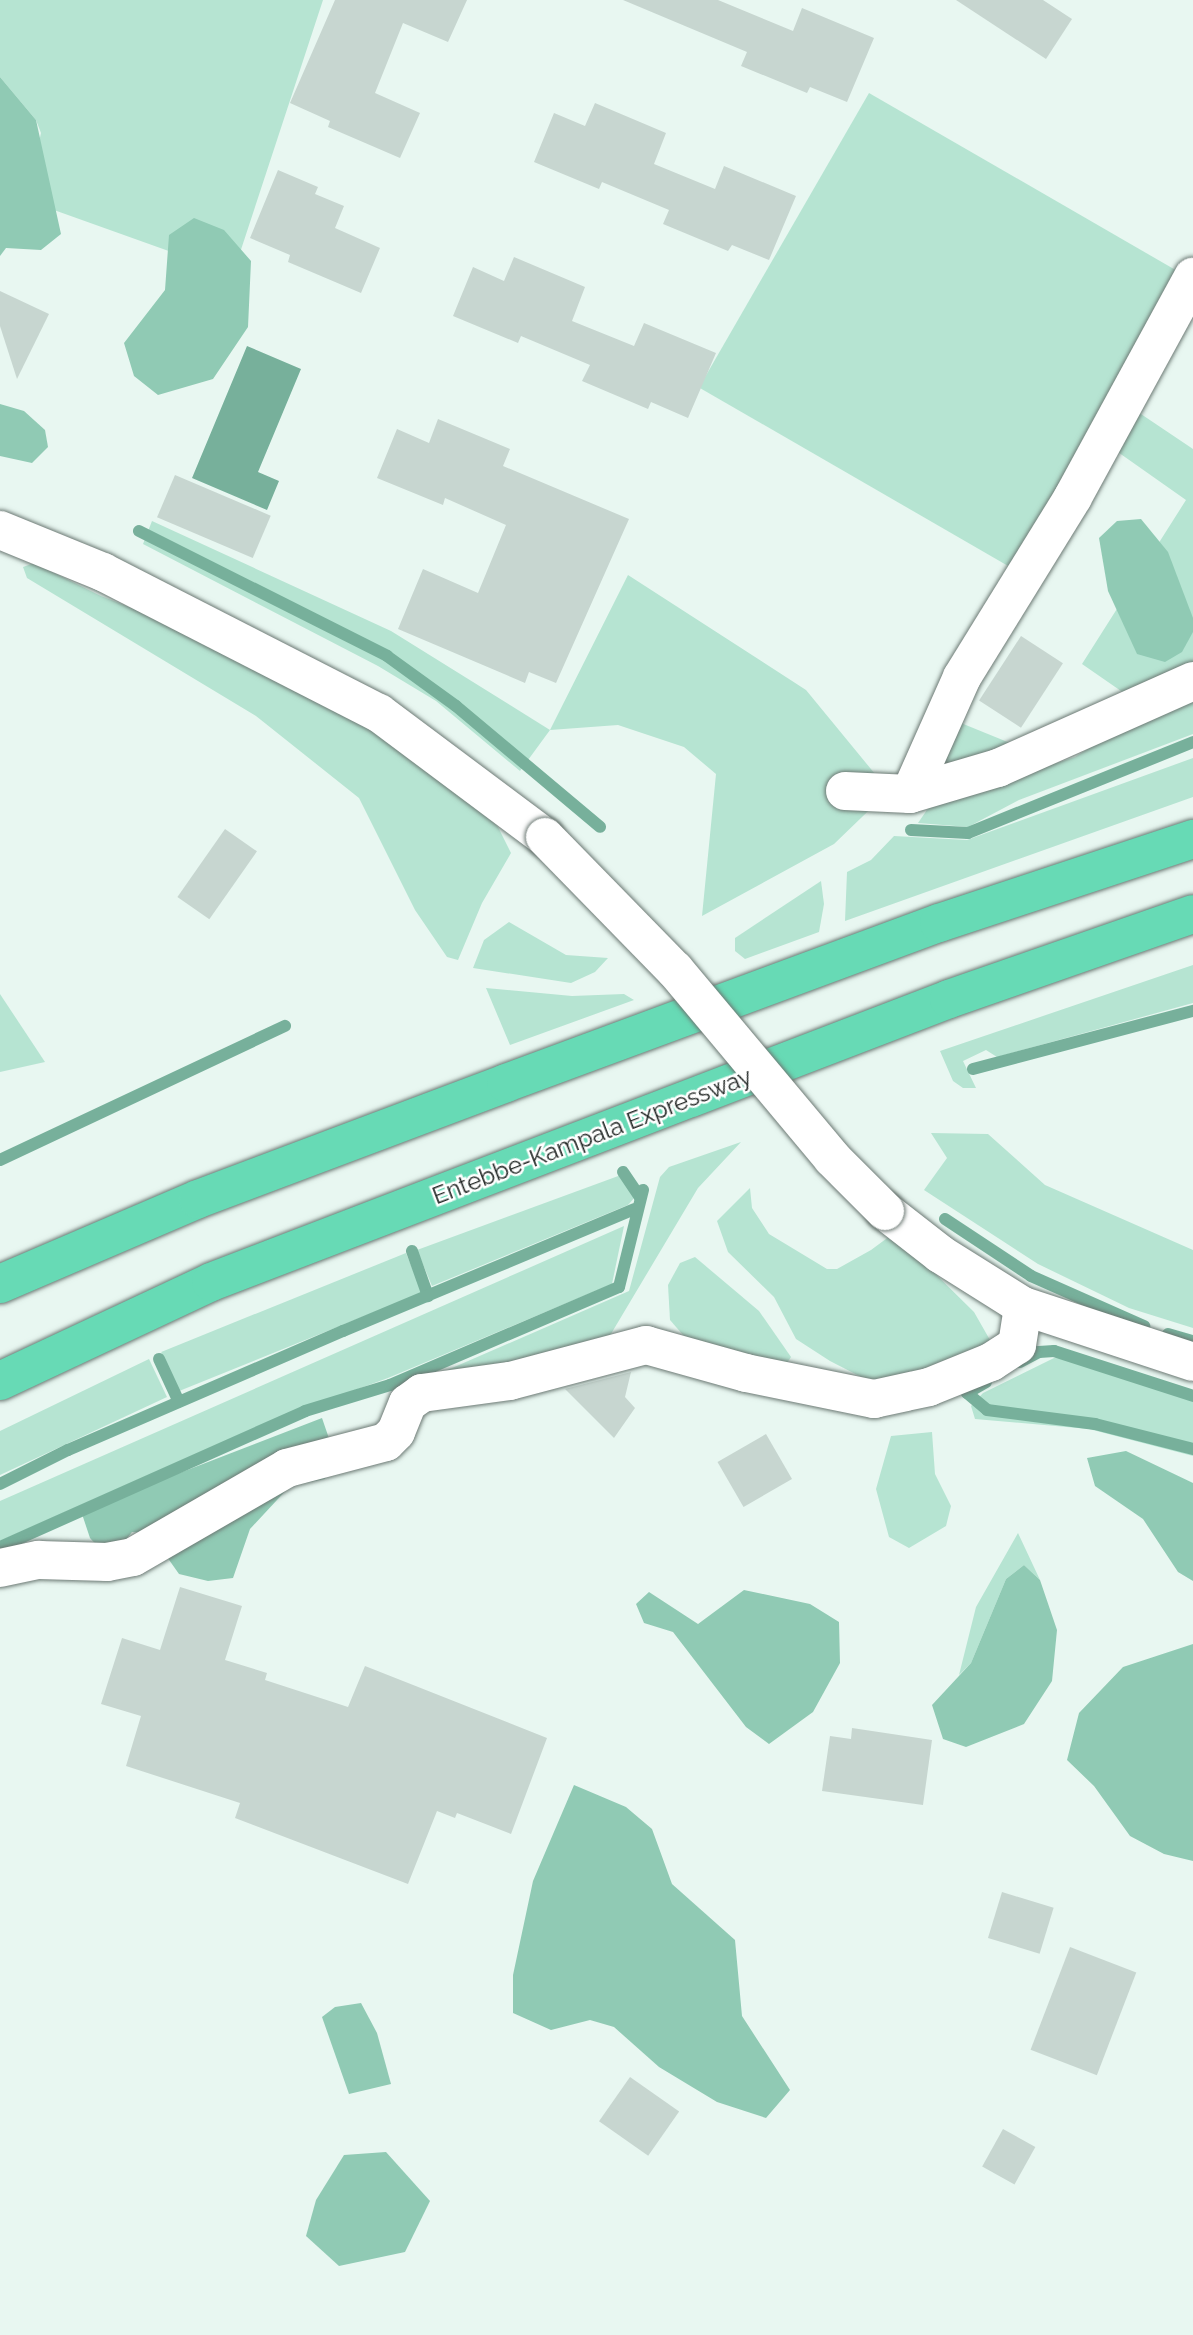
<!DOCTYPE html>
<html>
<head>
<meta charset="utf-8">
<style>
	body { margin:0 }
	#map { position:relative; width:1193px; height:2335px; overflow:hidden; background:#e8f7f1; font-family:Raleway,sans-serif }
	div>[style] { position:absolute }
	.green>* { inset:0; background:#b6e4d2; transform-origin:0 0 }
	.forest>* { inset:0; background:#90cab4 }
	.water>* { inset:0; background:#77b09b }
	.stream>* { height:12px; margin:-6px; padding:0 6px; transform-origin:6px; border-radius:6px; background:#77b09b }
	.building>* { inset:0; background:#c7d6d0; transform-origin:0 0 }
	.roads { filter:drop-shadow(0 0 2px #6c7974) drop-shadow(0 0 2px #6c7974) }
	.minor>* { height:38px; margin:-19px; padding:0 19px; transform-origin:19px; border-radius:19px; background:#fff }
	.motorway>* { height:38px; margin:-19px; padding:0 19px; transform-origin:19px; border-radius:19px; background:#67dab5 }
	.bridges { filter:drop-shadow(0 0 2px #6c7974) drop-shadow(0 0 2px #6c7974) }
	.minor-bridge>* { height:38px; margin:-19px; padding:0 19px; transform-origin:19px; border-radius:19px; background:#fff }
	span { translate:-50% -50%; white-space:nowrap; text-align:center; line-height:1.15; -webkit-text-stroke:5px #fff; paint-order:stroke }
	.street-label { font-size:24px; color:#212624 }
</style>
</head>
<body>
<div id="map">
	<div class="green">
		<i style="clip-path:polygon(0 0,323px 0,233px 274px,26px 200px,41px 133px,36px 120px,0 77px)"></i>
		<i style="left:869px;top:93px;width:360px;height:340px;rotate:30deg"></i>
		<i style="clip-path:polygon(1132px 408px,1193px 449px,1193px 672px,1134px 700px,1082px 664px,1186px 500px,1115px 450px)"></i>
		<i style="clip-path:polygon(152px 521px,391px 631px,550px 730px,628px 575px,806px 690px,889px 791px,834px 844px,702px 916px,716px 774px,684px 747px,618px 725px,550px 730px,520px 771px,436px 701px,378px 666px,143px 544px)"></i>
		<i style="clip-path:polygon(34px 563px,101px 596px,222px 643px,323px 697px,468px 796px,498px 827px,511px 853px,482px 903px,458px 960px,447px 957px,415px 910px,359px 798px,256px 716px,27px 578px,23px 567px)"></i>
		<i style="clip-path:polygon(1193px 696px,1193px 734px,1019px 800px,968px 827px,918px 823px,931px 804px,1075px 757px,1110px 735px)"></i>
		<i style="clip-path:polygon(956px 721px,1025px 749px,928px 781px)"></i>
		<i style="clip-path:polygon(1193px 758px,1193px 797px,845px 921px,847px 872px,871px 860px,894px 836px,967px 840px)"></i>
		<i style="clip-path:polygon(821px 881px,824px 904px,819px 932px,745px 959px,735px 951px,735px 938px)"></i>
		<i style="clip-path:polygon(509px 922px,566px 955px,608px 958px,595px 972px,571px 983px,473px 968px,484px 940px)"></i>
		<i style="clip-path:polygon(1193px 965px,1193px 1003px,997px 1057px,986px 1050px,963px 1061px,976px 1088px,963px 1088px,953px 1081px,940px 1051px)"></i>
		<i style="clip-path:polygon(486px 988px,572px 996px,624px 994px,634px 1000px,510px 1045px)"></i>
		<i style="clip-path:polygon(0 994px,45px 1062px,0 1072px)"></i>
		<i style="clip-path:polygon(931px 1133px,988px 1134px,1045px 1185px,1193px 1250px,1193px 1328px,1129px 1308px,1038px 1264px,924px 1190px,947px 1158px)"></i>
		<i style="clip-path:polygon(741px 1142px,698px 1188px,602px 1349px,413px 1385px,629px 1291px,660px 1177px,669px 1167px)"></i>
		<i style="clip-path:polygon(621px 1175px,635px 1197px,628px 1205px,432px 1286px,417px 1250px)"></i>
		<i style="clip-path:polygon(750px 1188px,752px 1208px,769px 1234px,827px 1269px,837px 1269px,871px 1250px,894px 1233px,974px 1312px,990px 1340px,957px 1364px,871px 1382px,830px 1361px,796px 1339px,774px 1297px,728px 1252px,717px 1221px)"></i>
		<i style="clip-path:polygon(624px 1226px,612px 1284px,388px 1378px,270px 1421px,0 1541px,0 1501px)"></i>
		<i style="left:406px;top:1253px;width:43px;height:264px;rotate:68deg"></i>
		<i style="clip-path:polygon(695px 1257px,759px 1311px,791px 1357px,785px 1366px,715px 1353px,683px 1335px,670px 1320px,668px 1285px,680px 1263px)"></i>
		<i style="clip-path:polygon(1054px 1358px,1075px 1359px,1193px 1397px,1193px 1456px,1089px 1429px,975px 1419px,971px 1406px,983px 1393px)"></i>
		<i style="clip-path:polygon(149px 1359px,167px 1397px,0 1475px,0 1431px)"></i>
		<i style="clip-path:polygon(932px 1432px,935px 1474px,951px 1506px,946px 1526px,909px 1548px,889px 1537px,876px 1489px,891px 1436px)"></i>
		<i style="clip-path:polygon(1018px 1533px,1040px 1580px,1024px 1565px,1006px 1579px,971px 1663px,959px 1675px,976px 1607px)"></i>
	</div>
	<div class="forest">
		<i style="clip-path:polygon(0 77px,36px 120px,61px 234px,41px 250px,6px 248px,0 256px)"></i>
		<i style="clip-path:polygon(194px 218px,224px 230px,251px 261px,248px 327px,213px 379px,158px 395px,134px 376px,124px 343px,165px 290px,169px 235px)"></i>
		<i style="clip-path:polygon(0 404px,24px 411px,45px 430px,48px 447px,32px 463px,0 456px)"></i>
		<i style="clip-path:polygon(1141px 519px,1168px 552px,1193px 618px,1193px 632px,1182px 652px,1165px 662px,1137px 654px,1108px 591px,1099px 538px,1117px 521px)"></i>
		<i style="clip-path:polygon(322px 1418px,335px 1456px,325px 1479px,290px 1486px,250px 1529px,233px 1578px,208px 1581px,179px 1574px,150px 1533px,132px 1532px,120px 1547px,101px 1550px,90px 1538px,81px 1511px)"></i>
		<i style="clip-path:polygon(1126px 1451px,1193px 1483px,1193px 1581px,1178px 1572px,1143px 1519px,1095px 1486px,1087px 1458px)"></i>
		<i style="clip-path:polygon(1024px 1565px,1040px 1580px,1057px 1630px,1052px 1681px,1024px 1724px,966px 1747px,943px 1739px,932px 1705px,971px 1663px,1006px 1579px)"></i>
		<i style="clip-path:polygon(744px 1590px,810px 1604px,839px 1622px,840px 1663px,813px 1712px,769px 1744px,746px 1727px,673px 1632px,644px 1623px,636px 1604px,649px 1592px,698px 1624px)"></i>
		<i style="clip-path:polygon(1193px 1644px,1193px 1861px,1164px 1854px,1130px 1836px,1094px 1786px,1067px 1760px,1079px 1713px,1123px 1667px)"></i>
		<i style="clip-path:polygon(574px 1785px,626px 1807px,652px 1829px,672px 1884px,735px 1940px,742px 2016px,790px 2090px,766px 2118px,717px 2102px,659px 2067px,614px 2027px,590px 2020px,551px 2030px,513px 2013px,513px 1975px,533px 1881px)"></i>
		<i style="clip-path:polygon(361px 2003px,377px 2033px,391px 2084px,349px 2094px,322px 2017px,335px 2007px)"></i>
		<i style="clip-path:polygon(386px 2152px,430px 2201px,405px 2252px,339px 2266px,306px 2236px,316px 2200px,344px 2155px)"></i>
	</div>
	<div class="water">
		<i style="clip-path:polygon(247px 346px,301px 369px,258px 472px,279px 481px,267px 510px,192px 478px)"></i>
	</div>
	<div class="stream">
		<i style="left:139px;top:531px;width:278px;rotate:26.7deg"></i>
		<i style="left:387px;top:656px;width:85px;rotate:35.9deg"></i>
		<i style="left:456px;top:706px;width:188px;rotate:40deg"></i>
		<i style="left:911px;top:830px;width:57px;rotate:3deg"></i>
		<i style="left:968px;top:833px;width:243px;rotate:-22deg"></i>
		<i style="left:973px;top:1069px;width:228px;rotate:-14.8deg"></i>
		<i style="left:0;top:1160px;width:315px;rotate:-25.2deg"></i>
		<i style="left:623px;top:1172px;width:30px;rotate:56deg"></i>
		<i style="left:945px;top:1219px;width:103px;rotate:33.5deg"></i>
		<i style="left:1031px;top:1276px;width:124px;rotate:23.9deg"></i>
		<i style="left:412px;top:1251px;width:48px;rotate:70.4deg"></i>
		<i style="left:1168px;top:1334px;width:26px;rotate:16deg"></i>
		<i style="left:159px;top:1359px;width:47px;rotate:65.1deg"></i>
		<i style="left:1020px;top:1362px;width:21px;rotate:-28deg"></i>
		<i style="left:1039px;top:1352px;width:15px;rotate:-4deg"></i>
		<i style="left:1054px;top:1351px;width:146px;rotate:17.9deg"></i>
		<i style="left:986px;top:1382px;width:22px;rotate:150deg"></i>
		<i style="left:967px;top:1393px;width:26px;rotate:40deg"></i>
		<i style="left:987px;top:1410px;width:109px;rotate:7.4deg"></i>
		<i style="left:1095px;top:1424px;width:101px;rotate:14.3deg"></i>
		<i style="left:0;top:1484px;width:76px;rotate:-26.6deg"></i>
		<i style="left:68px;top:1450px;width:300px;rotate:-23.4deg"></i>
		<i style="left:343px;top:1331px;width:316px;rotate:-22.7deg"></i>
		<i style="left:0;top:1547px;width:334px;rotate:-24deg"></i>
		<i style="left:305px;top:1411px;width:89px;rotate:-17deg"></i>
		<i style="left:390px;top:1385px;width:249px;rotate:-23.2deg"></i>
		<i style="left:619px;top:1287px;width:100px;rotate:-76.1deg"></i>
	</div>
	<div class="building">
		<i style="clip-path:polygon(335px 0,467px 0,448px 42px,403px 23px,375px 93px,420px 113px,400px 158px,328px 127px,330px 121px,290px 103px)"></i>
		<i style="clip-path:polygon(623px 0,718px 0,793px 31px,802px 8px,874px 38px,847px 102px,810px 87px,807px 93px,741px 66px,747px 52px)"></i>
		<i style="clip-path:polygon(956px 0,1043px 0,1072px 19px,1046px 59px)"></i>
		<i style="clip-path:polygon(595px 103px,666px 133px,654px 164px,715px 189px,724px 166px,796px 196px,769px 260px,732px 245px,728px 251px,663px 224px,669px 210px,602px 182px,599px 189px,534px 162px,554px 113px,585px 126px)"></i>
		<i style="clip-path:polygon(278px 170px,318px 187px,315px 194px,344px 206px,335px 228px,380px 248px,361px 293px,288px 262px,290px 255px,250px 238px)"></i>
		<i style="clip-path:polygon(514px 257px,585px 287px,572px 321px,634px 346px,644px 323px,716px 353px,688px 418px,651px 402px,648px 409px,582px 381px,590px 365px,521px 336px,518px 343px,453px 316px,473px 267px,504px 281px)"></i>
		<i style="clip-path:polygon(0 291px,49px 314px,17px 379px,0 326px)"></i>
		<i style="clip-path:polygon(438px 419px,510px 449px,503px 466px,629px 519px,556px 683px,529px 672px,525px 683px,398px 629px,423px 569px,478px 593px,506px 525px,445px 498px,443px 505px,377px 478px,397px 429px,429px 443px)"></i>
		<i style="left:175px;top:475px;width:104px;height:46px;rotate:23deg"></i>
		<i style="left:1021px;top:636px;width:50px;height:77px;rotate:33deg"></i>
		<i style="left:225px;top:829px;width:39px;height:83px;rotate:35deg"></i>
		<i style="clip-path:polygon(631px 1372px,625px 1397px,635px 1408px,614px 1438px,565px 1389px)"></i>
		<i style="left:766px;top:1434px;width:52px;height:56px;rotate:60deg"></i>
		<i style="clip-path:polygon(180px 1587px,242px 1606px,225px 1660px,267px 1673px,265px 1680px,348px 1707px,365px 1666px,547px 1738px,511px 1834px,457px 1813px,455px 1818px,437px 1811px,408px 1884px,235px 1818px,240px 1803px,126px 1766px,141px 1716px,101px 1704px,122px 1638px,160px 1650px)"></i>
		<i style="clip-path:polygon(852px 1728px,932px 1740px,923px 1805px,822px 1791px,830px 1736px,851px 1739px)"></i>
		<i style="left:1002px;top:1892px;width:54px;height:48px;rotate:17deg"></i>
		<i style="left:1070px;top:1947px;width:71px;height:110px;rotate:21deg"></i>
		<i style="left:630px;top:2077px;width:60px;height:54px;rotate:35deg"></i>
		<i style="left:1003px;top:2129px;width:37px;height:43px;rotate:29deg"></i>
	</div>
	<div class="roads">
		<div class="minor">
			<i style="left:0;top:530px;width:111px;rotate:22.2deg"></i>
			<i style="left:103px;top:572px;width:310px;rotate:27.1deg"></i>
			<i style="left:379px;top:713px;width:207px;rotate:36.8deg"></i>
			<i style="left:845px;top:791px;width:65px;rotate:2.6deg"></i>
			<i style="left:910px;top:794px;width:92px;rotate:-16.5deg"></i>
			<i style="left:998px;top:768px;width:214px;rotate:-24deg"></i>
			<i style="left:910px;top:794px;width:128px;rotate:-66deg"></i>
			<i style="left:962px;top:677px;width:211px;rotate:-58.3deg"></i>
			<i style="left:1073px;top:497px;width:251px;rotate:-61.4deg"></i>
			<i style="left:885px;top:1211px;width:70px;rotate:38deg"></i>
			<i style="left:940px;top:1254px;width:98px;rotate:32.1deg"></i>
			<i style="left:1023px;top:1306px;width:179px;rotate:18.2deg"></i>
			<i style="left:0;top:1568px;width:40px;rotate:-12deg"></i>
			<i style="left:39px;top:1560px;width:68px;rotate:1.7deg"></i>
			<i style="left:107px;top:1562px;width:26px;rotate:-11deg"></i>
			<i style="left:133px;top:1557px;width:178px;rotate:-30deg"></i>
			<i style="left:287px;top:1468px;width:102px;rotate:-14.7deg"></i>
			<i style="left:386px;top:1442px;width:14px;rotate:-45deg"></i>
			<i style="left:396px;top:1432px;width:31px;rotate:-68deg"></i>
			<i style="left:408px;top:1403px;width:17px;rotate:-36deg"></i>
			<i style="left:422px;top:1393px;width:89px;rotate:-7.8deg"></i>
			<i style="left:510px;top:1381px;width:141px;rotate:-14.8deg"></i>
			<i style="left:646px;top:1345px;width:104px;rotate:15.6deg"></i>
			<i style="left:746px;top:1373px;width:131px;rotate:11.5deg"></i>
			<i style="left:874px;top:1399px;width:56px;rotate:-12.3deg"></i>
			<i style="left:929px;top:1387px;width:67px;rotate:-22deg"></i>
			<i style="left:991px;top:1362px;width:31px;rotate:-33deg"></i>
			<i style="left:1017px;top:1345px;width:39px;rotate:-81deg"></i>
		</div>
		<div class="motorway">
			<i style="left:0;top:1284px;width:215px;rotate:-23.2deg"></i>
			<i style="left:198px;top:1199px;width:329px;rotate:-20.6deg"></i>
			<i style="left:506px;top:1083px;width:462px;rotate:-20.3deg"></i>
			<i style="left:939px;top:923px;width:268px;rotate:-18.3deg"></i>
			<i style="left:0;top:1381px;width:233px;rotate:-25.1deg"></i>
			<i style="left:211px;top:1282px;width:790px;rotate:-20.98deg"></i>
			<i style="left:949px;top:999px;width:258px;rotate:-19.2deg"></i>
		</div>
	</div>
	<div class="bridges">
		<div class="minor-bridge">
			<i style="left:545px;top:837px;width:186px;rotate:45.7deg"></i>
			<i style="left:675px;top:970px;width:245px;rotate:50.1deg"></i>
			<i style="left:832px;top:1158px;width:75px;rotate:45deg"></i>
		</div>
	</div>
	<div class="street-label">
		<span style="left:592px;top:1136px;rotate:-21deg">Entebbe-Kampala Expressway</span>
	</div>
</div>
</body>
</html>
